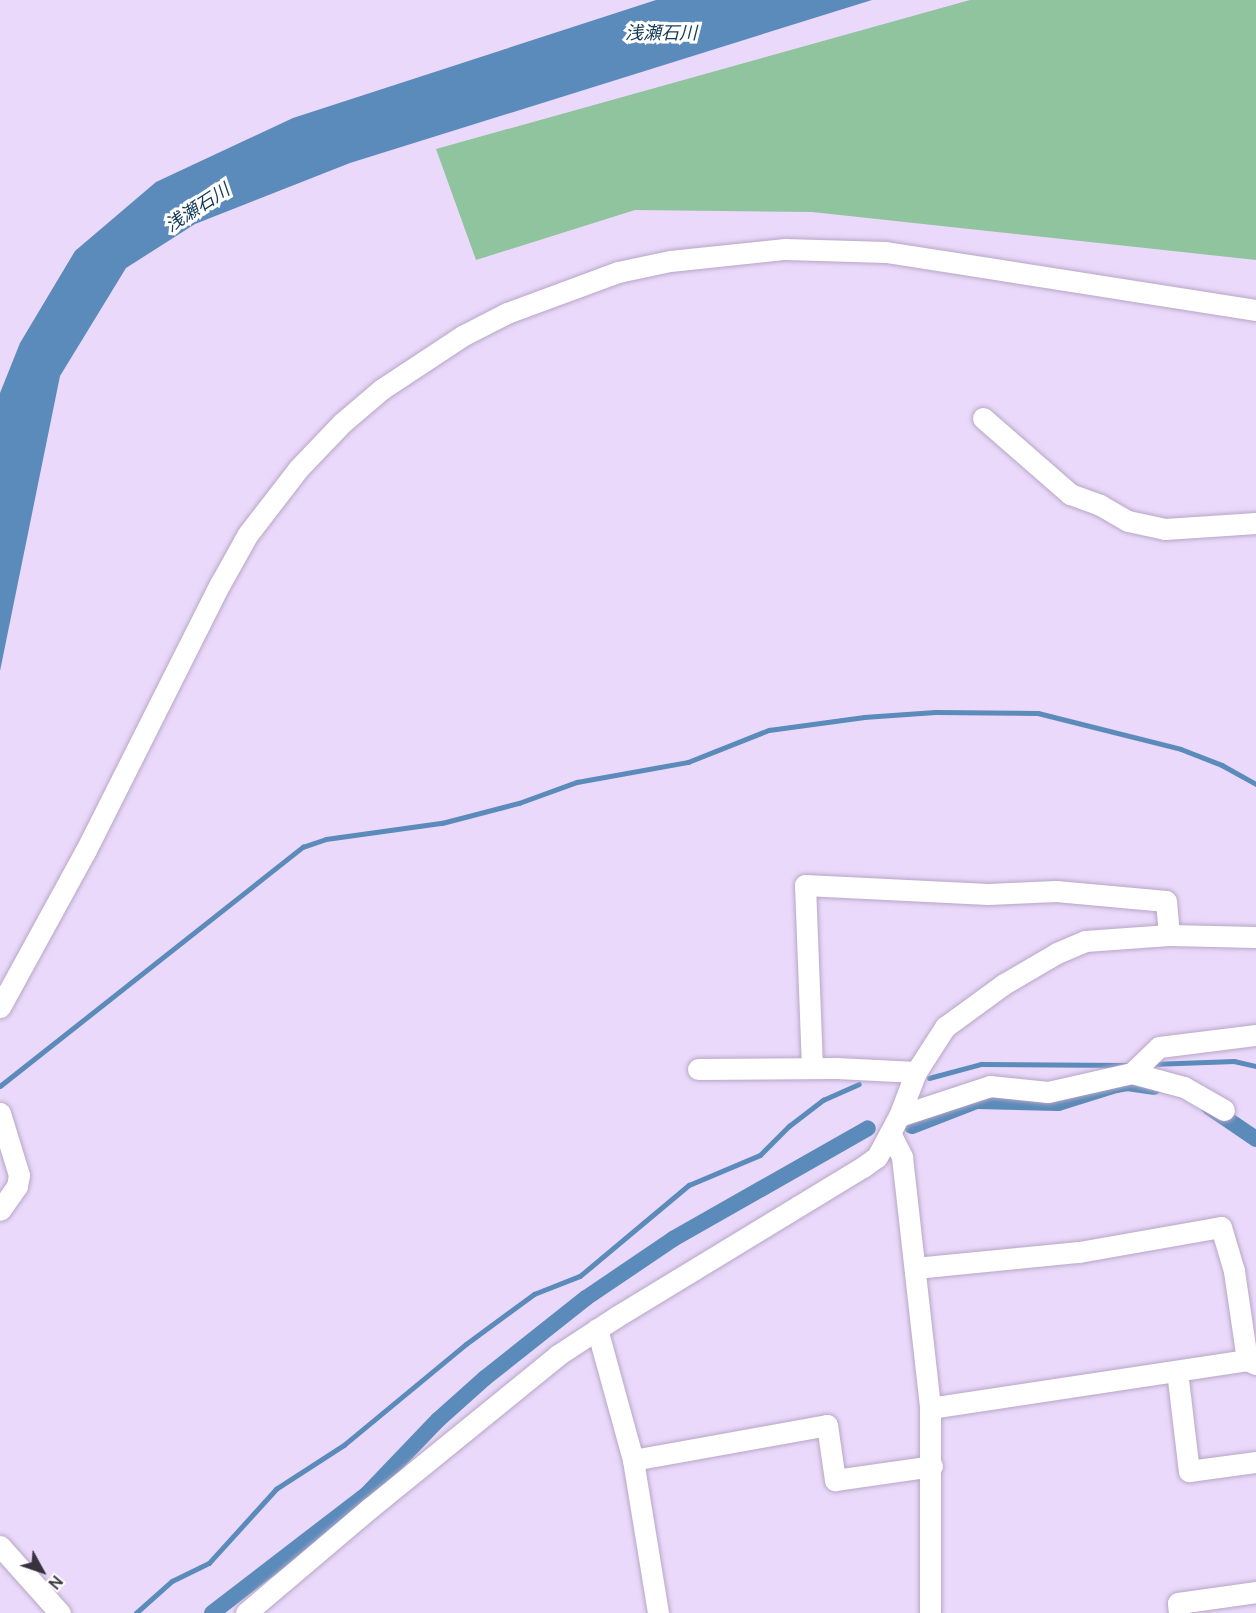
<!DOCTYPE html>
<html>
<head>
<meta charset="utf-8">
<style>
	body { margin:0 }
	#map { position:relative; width:1256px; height:1613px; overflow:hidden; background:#ead9fa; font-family:Manrope,"Noto Sans JP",sans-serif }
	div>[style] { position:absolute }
	.green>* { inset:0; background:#90c49e }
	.water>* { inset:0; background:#5a8bba }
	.stream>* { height:4.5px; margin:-2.25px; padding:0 2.25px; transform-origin:2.25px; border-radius:2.25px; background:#5a8bba }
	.canal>* { height:16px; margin:-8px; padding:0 8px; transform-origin:8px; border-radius:8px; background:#5a8bba }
	.roads { filter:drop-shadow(0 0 2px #b7a6c6) drop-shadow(0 0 2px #b7a6c6) }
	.minor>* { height:21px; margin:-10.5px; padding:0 10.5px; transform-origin:10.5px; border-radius:10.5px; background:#fff }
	span { translate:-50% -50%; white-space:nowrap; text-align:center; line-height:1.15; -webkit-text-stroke:6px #fff; paint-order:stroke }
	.water-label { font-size:18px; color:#143a5a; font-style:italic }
	.north { position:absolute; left:12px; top:1541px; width:60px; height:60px; -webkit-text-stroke:4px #fff; paint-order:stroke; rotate:130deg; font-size:16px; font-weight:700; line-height:24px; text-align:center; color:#38323e }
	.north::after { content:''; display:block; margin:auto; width:21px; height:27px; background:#38323e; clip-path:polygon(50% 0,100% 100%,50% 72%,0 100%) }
</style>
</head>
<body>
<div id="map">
	<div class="green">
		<i style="clip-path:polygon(970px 0,1256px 0,1256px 260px,812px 212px,635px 210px,476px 260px,436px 149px)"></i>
	</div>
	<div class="water">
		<i style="clip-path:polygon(656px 0,872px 0,350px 163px,195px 224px,126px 268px,60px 376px,0 671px,0 393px,20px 343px,75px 251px,156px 182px,293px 118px)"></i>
	</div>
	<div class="stream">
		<i style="left:1152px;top:1064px;width:82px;rotate:-2.1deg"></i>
		<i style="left:1234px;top:1061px;width:23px;rotate:13deg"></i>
		<i style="left:929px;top:1078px;width:54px;rotate:-15.1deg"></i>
		<i style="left:981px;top:1064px;width:145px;rotate:0.4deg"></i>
		<i style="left:0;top:1086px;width:386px;rotate:-38.3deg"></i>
		<i style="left:303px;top:847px;width:24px;rotate:-19deg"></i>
		<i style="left:326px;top:839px;width:117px;rotate:-7.9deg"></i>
		<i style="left:442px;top:823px;width:80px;rotate:-14.6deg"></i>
		<i style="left:519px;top:803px;width:62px;rotate:-19.9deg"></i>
		<i style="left:577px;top:782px;width:113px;rotate:-10.2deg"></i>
		<i style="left:688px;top:762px;width:87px;rotate:-21.6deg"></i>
		<i style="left:769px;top:730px;width:96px;rotate:-7.8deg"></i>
		<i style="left:864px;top:717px;width:71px;rotate:-4deg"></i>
		<i style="left:935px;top:712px;width:103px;rotate:0.6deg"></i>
		<i style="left:1038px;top:713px;width:147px;rotate:14.1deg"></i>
		<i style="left:1181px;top:749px;width:44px;rotate:21.3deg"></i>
		<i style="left:1222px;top:765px;width:39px;rotate:29deg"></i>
		<i style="left:136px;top:1613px;width:48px;rotate:-41.6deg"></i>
		<i style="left:172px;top:1581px;width:41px;rotate:-25.9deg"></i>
		<i style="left:209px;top:1563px;width:100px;rotate:-47.8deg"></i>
		<i style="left:276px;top:1489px;width:81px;rotate:-32.9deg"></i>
		<i style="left:344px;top:1445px;width:158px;rotate:-39.6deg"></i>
		<i style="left:466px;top:1344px;width:84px;rotate:-36.3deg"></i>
		<i style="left:534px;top:1294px;width:49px;rotate:-21.4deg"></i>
		<i style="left:580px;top:1276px;width:142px;rotate:-39.9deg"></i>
		<i style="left:689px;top:1185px;width:77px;rotate:-22.9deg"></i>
		<i style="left:760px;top:1155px;width:41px;rotate:-45deg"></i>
		<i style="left:789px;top:1126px;width:43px;rotate:-37.4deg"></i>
		<i style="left:823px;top:1100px;width:39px;rotate:-24deg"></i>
	</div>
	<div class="canal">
		<i style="left:1209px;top:1107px;width:57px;rotate:34.2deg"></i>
		<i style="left:912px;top:1126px;width:69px;rotate:-21.3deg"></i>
		<i style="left:976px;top:1101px;width:82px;rotate:1.4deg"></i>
		<i style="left:1058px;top:1103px;width:61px;rotate:-17.2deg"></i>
		<i style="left:1116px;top:1085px;width:11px;rotate:-10deg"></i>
		<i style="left:1127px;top:1083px;width:27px;rotate:8deg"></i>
		<i style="left:212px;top:1613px;width:195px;rotate:-37.5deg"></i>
		<i style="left:367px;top:1494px;width:103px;rotate:-46.2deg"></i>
		<i style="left:438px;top:1420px;width:63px;rotate:-41.8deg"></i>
		<i style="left:485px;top:1378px;width:129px;rotate:-38.4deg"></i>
		<i style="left:586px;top:1298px;width:105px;rotate:-34.1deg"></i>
		<i style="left:673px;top:1239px;width:224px;rotate:-29.6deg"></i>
	</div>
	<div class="roads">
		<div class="minor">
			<i style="left:983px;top:418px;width:116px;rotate:41.1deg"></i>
			<i style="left:1070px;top:494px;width:32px;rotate:20deg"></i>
			<i style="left:1100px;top:505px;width:32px;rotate:30deg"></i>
			<i style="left:1128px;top:521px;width:38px;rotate:12deg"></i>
			<i style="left:1165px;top:529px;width:91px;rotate:-3.8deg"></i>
			<i style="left:0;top:1007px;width:177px;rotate:-61.3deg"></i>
			<i style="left:85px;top:852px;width:300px;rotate:-63.3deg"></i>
			<i style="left:220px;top:584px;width:57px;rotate:-60.8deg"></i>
			<i style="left:248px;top:534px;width:82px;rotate:-52.4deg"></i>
			<i style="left:298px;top:469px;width:64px;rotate:-46.3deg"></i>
			<i style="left:342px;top:423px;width:52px;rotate:-40.4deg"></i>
			<i style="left:382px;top:389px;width:98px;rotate:-33.4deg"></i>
			<i style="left:464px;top:335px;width:48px;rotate:-27.1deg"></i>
			<i style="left:507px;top:313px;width:118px;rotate:-20.3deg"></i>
			<i style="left:618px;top:272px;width:53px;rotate:-11.9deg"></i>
			<i style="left:670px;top:261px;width:116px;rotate:-6deg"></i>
			<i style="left:785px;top:249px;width:101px;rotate:1.7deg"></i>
			<i style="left:886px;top:252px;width:375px;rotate:8.9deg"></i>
			<i style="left:812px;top:1067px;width:182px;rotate:-92.2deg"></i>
			<i style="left:805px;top:885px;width:183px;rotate:2.8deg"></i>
			<i style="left:988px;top:894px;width:68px;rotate:-2.5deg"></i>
			<i style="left:1056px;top:891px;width:110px;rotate:5.2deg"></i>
			<i style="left:1166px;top:901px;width:34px;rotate:85deg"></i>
			<i style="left:698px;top:1069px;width:139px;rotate:-0.4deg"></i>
			<i style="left:837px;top:1068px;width:79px;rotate:2.9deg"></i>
			<i style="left:1132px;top:1073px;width:37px;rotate:-44deg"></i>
			<i style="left:1159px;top:1047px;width:98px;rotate:-7.1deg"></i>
			<i style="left:0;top:1113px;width:65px;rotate:73deg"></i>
			<i style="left:19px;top:1175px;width:11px;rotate:100deg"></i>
			<i style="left:17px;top:1186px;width:29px;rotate:125deg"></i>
			<i style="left:899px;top:1116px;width:96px;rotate:-18.2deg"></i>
			<i style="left:990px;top:1086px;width:58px;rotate:5.9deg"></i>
			<i style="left:1048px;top:1092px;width:86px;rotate:-12.7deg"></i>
			<i style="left:1132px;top:1073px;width:54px;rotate:15.1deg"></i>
			<i style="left:1184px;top:1087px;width:46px;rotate:29.9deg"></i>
			<i style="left:890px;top:1133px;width:27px;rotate:63deg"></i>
			<i style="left:902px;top:1157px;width:253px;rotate:83.6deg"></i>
			<i style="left:930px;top:1408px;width:205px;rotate:90deg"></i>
			<i style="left:915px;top:1268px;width:165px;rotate:-5.6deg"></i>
			<i style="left:1079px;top:1252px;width:144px;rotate:-10deg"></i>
			<i style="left:1221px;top:1227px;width:46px;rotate:73.5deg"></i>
			<i style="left:1234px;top:1271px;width:90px;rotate:81.7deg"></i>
			<i style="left:597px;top:1329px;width:136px;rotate:74.6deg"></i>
			<i style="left:633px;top:1460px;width:197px;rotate:-10.2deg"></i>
			<i style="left:827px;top:1425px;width:56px;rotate:81.7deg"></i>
			<i style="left:835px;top:1480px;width:98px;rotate:-8.2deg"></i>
			<i style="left:1177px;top:1371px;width:101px;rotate:83.2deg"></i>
			<i style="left:1189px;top:1471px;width:68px;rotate:-7.7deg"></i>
			<i style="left:930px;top:1408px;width:321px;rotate:-8.6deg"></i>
			<i style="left:1247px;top:1360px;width:10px;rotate:24deg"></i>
			<i style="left:633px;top:1460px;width:155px;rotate:80.7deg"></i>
			<i style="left:0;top:1546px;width:90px;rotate:48.2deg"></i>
			<i style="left:246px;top:1613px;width:162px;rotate:-40.3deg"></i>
			<i style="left:370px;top:1508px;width:242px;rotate:-39.1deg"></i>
			<i style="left:558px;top:1355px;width:69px;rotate:-33.2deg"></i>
			<i style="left:616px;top:1317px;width:289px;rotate:-31.3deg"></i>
			<i style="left:863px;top:1167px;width:17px;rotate:-36deg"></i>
			<i style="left:877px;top:1157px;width:47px;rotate:-61.8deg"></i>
			<i style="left:899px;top:1116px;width:47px;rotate:-68.9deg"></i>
			<i style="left:916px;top:1072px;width:54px;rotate:-57.2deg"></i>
			<i style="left:945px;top:1027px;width:73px;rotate:-36.1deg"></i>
			<i style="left:1004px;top:984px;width:61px;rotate:-30.3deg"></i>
			<i style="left:1057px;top:953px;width:30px;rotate:-23deg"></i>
			<i style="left:1085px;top:941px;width:84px;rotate:-4.1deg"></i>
			<i style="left:1169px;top:935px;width:87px;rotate:1.3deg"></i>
			<i style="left:1179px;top:1613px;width:10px;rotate:-96deg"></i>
			<i style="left:1178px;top:1603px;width:79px;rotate:-8deg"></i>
		</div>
	</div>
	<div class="water-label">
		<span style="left:661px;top:32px">浅瀬石川</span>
		<span style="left:197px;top:207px;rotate:-33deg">浅瀬石川</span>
	</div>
	<div class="north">N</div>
</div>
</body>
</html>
